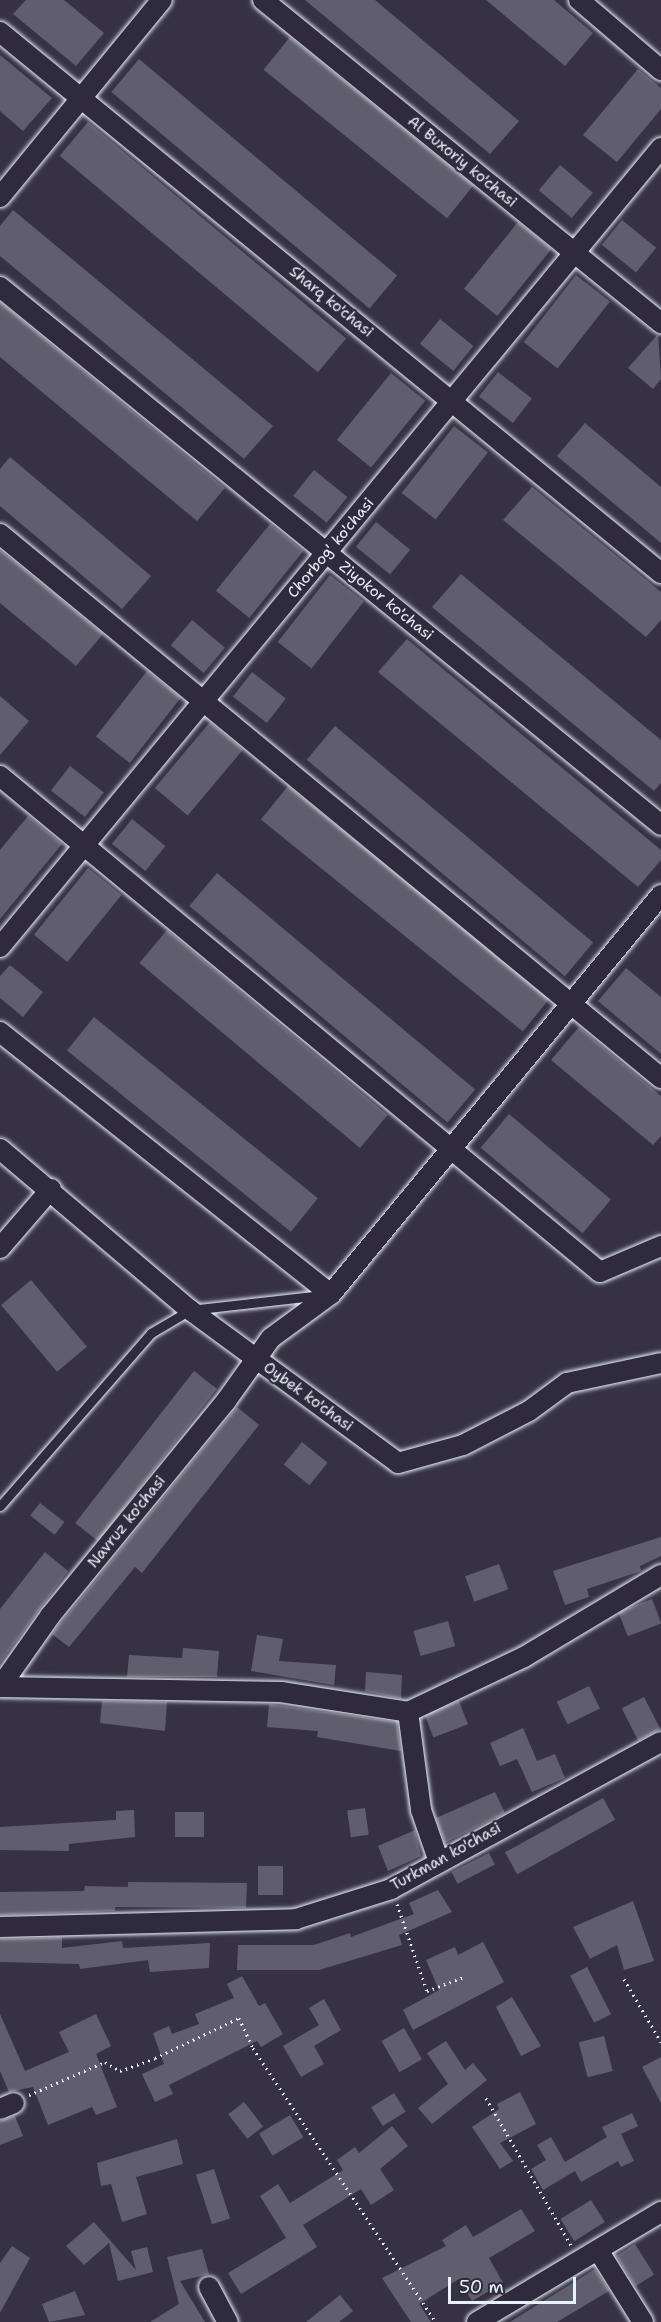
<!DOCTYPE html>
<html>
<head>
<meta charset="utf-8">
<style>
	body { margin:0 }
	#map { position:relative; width:661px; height:2322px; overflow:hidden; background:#363244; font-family:"Shantell Sans",sans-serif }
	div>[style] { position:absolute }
	.building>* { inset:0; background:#605e6e; transform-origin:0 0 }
	.path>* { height:3px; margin-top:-1.5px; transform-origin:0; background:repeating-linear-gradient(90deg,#e8f1f8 0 1.5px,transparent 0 6px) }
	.roads { filter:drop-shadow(0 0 2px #e8f1f8) drop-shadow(0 0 2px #e8f1f8) }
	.lane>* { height:9px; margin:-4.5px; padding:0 4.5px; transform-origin:4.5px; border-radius:4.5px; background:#2f2a3d }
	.street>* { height:20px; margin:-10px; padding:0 10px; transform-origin:10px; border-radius:10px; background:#2f2a3d }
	span { translate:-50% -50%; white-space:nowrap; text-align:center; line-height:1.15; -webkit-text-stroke:4.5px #2f2a3d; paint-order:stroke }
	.street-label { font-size:15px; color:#e8f1f8 }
	.scale { position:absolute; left:448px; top:2277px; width:128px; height:27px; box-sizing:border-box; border:3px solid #e8f1f8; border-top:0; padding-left:8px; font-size:18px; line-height:21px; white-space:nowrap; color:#e8f1f8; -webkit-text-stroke:4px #2f2a3d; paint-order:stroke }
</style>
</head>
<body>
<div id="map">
	<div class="building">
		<i style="clip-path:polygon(26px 0,64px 0,104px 33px,76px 66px,13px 14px)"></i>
		<i style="clip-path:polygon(305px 0,375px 0,519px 121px,490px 154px)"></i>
		<i style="clip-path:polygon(486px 0,554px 0,593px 33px,565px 66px)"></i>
		<i style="left:290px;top:37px;width:236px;height:42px;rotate:39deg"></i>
		<i style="clip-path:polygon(0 55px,52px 98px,23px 131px,0 111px)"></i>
		<i style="left:139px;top:59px;width:337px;height:43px;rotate:40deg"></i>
		<i style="clip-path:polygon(638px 69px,661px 88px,661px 109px,617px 162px,583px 135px)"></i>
		<i style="left:88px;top:122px;width:337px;height:44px;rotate:40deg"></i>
		<i style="left:560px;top:165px;width:43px;height:33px;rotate:40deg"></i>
		<i style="clip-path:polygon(13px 210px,273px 426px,244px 459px,0 256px,0 226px)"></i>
		<i style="left:622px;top:220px;width:44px;height:32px;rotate:39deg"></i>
		<i style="left:518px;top:222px;width:43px;height:86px;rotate:39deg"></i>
		<i style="left:576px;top:275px;width:43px;height:85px;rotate:38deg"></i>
		<i style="clip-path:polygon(0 302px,225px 488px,197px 521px,0 357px)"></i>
		<i style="left:440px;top:319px;width:43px;height:32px;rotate:39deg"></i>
		<i style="clip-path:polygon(658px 334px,661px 379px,653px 389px,628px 368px)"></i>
		<i style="left:498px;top:372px;width:43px;height:31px;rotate:38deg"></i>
		<i style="left:391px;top:373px;width:44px;height:86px;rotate:39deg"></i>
		<i style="clip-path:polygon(585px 423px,661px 487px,661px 543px,557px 456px)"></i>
		<i style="left:454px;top:426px;width:43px;height:85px;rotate:38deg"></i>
		<i style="clip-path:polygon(10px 457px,151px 576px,122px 609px,0 506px,0 469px)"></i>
		<i style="left:314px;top:470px;width:43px;height:33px;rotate:39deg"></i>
		<i style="clip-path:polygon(532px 487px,661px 592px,661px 620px,646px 637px,503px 520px)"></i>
		<i style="left:376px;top:522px;width:44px;height:32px;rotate:39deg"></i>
		<i style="left:270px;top:524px;width:43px;height:86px;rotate:39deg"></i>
		<i style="clip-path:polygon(0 550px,103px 634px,76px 666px,0 603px)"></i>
		<i style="clip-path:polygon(461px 574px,661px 740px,661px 783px,654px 791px,432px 607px)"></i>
		<i style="left:330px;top:575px;width:43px;height:85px;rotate:38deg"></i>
		<i style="left:192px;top:620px;width:43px;height:33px;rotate:40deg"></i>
		<i style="clip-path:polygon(407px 639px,661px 850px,661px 860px,638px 887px,378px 672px)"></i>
		<i style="left:147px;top:671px;width:43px;height:83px;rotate:38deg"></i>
		<i style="left:252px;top:672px;width:43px;height:31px;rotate:38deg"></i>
		<i style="clip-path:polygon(0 696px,29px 721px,0 755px)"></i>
		<i style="left:210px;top:722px;width:43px;height:86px;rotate:40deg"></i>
		<i style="left:335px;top:726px;width:337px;height:44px;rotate:40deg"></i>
		<i style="left:70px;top:766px;width:43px;height:31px;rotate:38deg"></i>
		<i style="left:288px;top:786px;width:337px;height:43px;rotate:39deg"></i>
		<i style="clip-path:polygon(28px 816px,62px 844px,0 919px,0 850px)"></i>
		<i style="left:132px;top:819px;width:43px;height:32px;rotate:39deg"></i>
		<i style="left:88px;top:868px;width:43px;height:86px;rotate:39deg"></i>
		<i style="left:217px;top:873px;width:337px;height:43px;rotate:40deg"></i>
		<i style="left:167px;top:930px;width:288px;height:43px;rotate:40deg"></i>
		<i style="clip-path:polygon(10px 965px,43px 992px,23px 1017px,0 998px,0 976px)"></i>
		<i style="clip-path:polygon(626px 968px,661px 997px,661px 1054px,598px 1001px)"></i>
		<i style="left:94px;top:1017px;width:288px;height:43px;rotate:39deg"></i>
		<i style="clip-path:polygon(579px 1027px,661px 1096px,661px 1136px,653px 1145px,551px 1060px)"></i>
		<i style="left:509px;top:1114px;width:133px;height:44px;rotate:40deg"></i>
		<i style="left:31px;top:1280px;width:87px;height:39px;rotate:50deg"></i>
		<i style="left:194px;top:1371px;width:29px;height:193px;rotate:38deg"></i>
		<i style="clip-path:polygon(237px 1407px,259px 1425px,142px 1573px,135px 1567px,69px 1647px,52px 1634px)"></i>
		<i style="left:302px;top:1442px;width:33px;height:29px;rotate:39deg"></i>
		<i style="left:40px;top:1503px;width:31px;height:16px;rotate:38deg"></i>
		<i style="clip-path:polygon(661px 1537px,661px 1556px,640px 1566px,641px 1571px,587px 1589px,589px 1597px,565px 1605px,553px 1571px)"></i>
		<i style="clip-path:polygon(45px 1552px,68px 1571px,0 1663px,0 1609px)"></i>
		<i style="left:499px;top:1564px;width:27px;height:36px;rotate:70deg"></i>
		<i style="left:652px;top:1599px;width:26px;height:36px;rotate:69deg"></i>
		<i style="left:448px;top:1621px;width:26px;height:36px;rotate:74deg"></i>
		<i style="clip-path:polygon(257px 1635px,283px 1639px,279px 1661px,336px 1665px,334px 1685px,251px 1671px)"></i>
		<i style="clip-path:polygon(183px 1648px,219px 1651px,217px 1677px,127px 1677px,129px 1655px,182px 1658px)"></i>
		<i style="clip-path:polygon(366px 1672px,402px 1675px,401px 1699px,365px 1691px)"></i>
		<i style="left:589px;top:1686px;width:25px;height:36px;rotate:64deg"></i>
		<i style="left:644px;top:1697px;width:36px;height:25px;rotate:63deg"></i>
		<i style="clip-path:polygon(102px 1701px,167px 1702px,165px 1731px,100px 1723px)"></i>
		<i style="left:459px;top:1701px;width:25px;height:37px;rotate:69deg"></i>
		<i style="clip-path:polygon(269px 1704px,397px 1722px,401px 1751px,317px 1737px,318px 1731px,267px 1727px)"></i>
		<i style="clip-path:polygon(523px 1728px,537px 1761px,555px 1754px,565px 1778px,532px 1792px,517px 1759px,500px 1766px,490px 1743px)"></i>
		<i style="clip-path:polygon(495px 1792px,505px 1813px,445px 1843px,436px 1818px)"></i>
		<i style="left:603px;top:1798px;width:25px;height:112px;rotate:61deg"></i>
		<i style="left:365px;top:1808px;width:27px;height:18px;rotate:82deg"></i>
		<i style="clip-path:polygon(134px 1810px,135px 1837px,69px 1844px,69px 1851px,0 1850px,0 1827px,116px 1820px,116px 1811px)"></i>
		<i style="left:175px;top:1812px;width:29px;height:25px"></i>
		<i style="clip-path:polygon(415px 1830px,421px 1856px,388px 1871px,378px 1846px)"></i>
		<i style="left:489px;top:1853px;width:13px;height:42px;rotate:63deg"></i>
		<i style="left:258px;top:1866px;width:25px;height:29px"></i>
		<i style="clip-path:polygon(128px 1882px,247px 1883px,246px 1908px,115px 1907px,115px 1911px,0 1915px,0 1892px,84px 1891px,85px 1886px,128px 1887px)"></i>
		<i style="clip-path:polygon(438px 1890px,452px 1912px,399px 1935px,402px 1945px,319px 1970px,237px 1970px,238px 1945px,314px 1945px,350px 1933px,351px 1937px,414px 1914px,409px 1903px)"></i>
		<i style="clip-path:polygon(633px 1901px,654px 1961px,624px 1970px,617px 1945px,590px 1959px,573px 1927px)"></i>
		<i style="clip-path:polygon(62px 1937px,62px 1948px,122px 1941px,123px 1948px,210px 1943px,209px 1968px,150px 1972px,148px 1960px,80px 1969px,79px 1964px,0 1962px,0 1939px)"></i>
		<i style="clip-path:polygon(483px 1942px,504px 1982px,413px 2030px,403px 2010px,439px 1990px,426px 1960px,455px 1947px,458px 1955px)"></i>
		<i style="left:587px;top:1967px;width:53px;height:19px;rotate:63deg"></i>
		<i style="clip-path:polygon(242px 1976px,259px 2006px,265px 2003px,283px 2034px,261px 2047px,257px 2041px,169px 2085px,173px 2094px,155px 2102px,142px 2074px,164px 2064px,153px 2033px,169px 2026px,172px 2034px,199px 2024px,195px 2014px,234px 1998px,227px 1984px)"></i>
		<i style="clip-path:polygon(512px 1997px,541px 2046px,521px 2056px,496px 2007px)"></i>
		<i style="clip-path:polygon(324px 1999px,341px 2030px,314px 2046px,324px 2064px,301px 2077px,283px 2046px,319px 2025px,309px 2008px)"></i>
		<i style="clip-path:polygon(0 2014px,25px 2071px,69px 2052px,59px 2032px,96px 2014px,111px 2046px,96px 2054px,117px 2107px,96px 2115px,92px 2107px,48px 2125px,33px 2087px,9px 2092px,0 2071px)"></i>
		<i style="left:404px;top:2028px;width:36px;height:26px;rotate:60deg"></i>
		<i style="left:604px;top:2036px;width:36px;height:26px;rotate:76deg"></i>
		<i style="clip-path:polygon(446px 2041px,465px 2070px,473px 2063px,487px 2080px,432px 2124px,418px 2108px,448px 2084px,427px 2053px)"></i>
		<i style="clip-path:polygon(661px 2057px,661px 2103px,642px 2067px)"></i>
		<i style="clip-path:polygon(520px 2092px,536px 2124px,500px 2143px,513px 2161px,500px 2169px,472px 2127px,499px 2109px,497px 2104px)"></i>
		<i style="left:394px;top:2093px;width:22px;height:27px;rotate:58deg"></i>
		<i style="left:244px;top:2102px;width:31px;height:20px;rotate:52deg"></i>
		<i style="clip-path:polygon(632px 2113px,638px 2126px,621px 2134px,634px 2161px,621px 2167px,618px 2161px,581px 2182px,575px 2171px,543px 2190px,531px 2169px,546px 2160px,537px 2145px,551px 2137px,565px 2162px,607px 2137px,602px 2127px)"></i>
		<i style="left:290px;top:2115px;width:26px;height:36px;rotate:59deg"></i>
		<i style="clip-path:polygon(15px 2116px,23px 2136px,0 2145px,0 2121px)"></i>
		<i style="clip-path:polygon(392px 2126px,408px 2146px,380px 2169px,394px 2190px,371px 2205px,361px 2189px,303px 2225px,317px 2247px,241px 2294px,228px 2273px,286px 2238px,260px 2196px,278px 2184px,290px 2203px,343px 2170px,337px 2160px,355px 2147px,359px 2153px)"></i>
		<i style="clip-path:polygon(177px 2139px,183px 2164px,136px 2177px,147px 2214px,122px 2222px,111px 2184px,101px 2186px,97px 2163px)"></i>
		<i style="left:214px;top:2169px;width:52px;height:19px;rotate:72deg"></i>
		<i style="left:591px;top:2200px;width:26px;height:36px;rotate:58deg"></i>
		<i style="clip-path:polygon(521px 2209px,535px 2231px,489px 2258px,503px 2283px,472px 2301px,459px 2279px,419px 2304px,431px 2322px,411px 2322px,382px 2278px,446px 2246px,442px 2240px,466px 2225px,473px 2237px)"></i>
		<i style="clip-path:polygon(94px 2222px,136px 2270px,131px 2251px,147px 2247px,153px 2272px,118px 2281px,109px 2243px,84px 2265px,66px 2246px)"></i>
		<i style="left:635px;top:2244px;width:36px;height:22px;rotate:58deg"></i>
		<i style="clip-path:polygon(12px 2246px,30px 2258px,0 2313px,0 2263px)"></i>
		<i style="clip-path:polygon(202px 2249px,209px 2274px,180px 2281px,205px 2322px,150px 2322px,179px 2304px,167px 2257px)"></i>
		<i style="clip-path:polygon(595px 2269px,609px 2291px,557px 2322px,510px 2322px)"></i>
		<i style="clip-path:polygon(75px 2291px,85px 2315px,49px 2322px,42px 2304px)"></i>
		<i style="clip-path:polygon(340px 2295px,353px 2311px,339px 2322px,306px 2322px)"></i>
	</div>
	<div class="path">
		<i style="left:397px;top:1904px;width:92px;rotate:71deg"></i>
		<i style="left:427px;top:1991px;width:39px;rotate:-21deg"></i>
		<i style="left:624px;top:1979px;width:73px;rotate:59.6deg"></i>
		<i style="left:29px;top:2095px;width:83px;rotate:-23.5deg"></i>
		<i style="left:105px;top:2062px;width:17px;rotate:31deg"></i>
		<i style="left:120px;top:2071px;width:37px;rotate:-20deg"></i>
		<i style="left:155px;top:2058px;width:93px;rotate:-25.5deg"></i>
		<i style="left:239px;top:2018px;width:33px;rotate:65deg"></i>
		<i style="left:253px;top:2048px;width:329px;rotate:56.3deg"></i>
		<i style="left:486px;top:2098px;width:170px;rotate:60deg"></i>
	</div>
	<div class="roads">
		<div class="lane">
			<i style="left:0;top:1506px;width:230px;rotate:-48.9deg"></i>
			<i style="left:151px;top:1333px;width:45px;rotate:-30.5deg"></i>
			<i style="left:190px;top:1310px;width:133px;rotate:-6.5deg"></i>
		</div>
		<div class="street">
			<i style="left:263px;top:0;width:513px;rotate:39.06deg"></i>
			<i style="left:579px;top:0;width:108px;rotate:40.5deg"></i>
			<i style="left:0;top:32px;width:854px;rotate:39.3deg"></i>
			<i style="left:0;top:197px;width:255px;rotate:-50.6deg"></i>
			<i style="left:0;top:287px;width:852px;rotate:39.14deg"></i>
			<i style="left:0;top:534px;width:856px;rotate:39.45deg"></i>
			<i style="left:0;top:776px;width:778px;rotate:39.58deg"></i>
			<i style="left:600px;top:1272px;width:66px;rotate:-23.1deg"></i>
			<i style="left:0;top:947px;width:1037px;rotate:-50.4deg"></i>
			<i style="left:0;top:1032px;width:422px;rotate:38.4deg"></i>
			<i style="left:0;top:1149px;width:249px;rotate:40.3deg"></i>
			<i style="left:190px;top:1310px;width:258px;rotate:36.3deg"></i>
			<i style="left:398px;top:1463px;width:67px;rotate:-15.5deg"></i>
			<i style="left:463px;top:1445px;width:74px;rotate:-27.3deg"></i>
			<i style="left:529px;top:1411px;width:47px;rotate:-36.4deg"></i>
			<i style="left:567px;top:1383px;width:96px;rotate:-12deg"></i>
			<i style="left:0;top:1248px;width:78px;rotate:-49.2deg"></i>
			<i style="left:0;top:1687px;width:87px;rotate:-54.8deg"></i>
			<i style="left:50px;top:1616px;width:278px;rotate:-50.7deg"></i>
			<i style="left:226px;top:1401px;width:77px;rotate:-54.5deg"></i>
			<i style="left:271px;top:1338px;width:74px;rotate:-36.3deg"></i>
			<i style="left:331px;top:1294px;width:518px;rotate:-50.41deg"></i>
			<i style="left:0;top:1687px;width:281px;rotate:1deg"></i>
			<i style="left:281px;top:1692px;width:129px;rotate:8.9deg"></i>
			<i style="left:408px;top:1712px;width:128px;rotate:-25.4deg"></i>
			<i style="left:524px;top:1657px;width:160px;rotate:-30.9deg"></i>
			<i style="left:408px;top:1712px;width:99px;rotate:82.4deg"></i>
			<i style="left:421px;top:1810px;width:55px;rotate:70.9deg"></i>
			<i style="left:0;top:1927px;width:296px;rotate:-1.5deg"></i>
			<i style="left:296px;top:1919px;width:100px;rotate:-17.5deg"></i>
			<i style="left:391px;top:1889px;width:307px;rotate:-28.6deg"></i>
			<i style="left:0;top:2109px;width:15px;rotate:-23deg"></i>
			<i style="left:598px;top:2250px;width:85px;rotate:58deg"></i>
			<i style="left:209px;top:2287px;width:40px;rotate:62deg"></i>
			<i style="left:477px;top:2322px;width:214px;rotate:-30.9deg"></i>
		</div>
	</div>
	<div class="street-label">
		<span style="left:462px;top:162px;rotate:39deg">Al Buxoriy ko'chasi</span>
		<span style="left:331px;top:302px;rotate:39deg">Sharq ko'chasi</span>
		<span style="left:331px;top:548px;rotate:-50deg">Chorbog' ko'chasi</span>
		<span style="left:386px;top:601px;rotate:39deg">Ziyokor ko'chasi</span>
		<span style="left:308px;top:1397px;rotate:36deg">Oybek ko'chasi</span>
		<span style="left:127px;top:1522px;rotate:-51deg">Navruz ko'chasi</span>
		<span style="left:446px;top:1857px;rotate:-29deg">Turkman ko'chasi</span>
	</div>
	<div class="scale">50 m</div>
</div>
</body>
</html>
